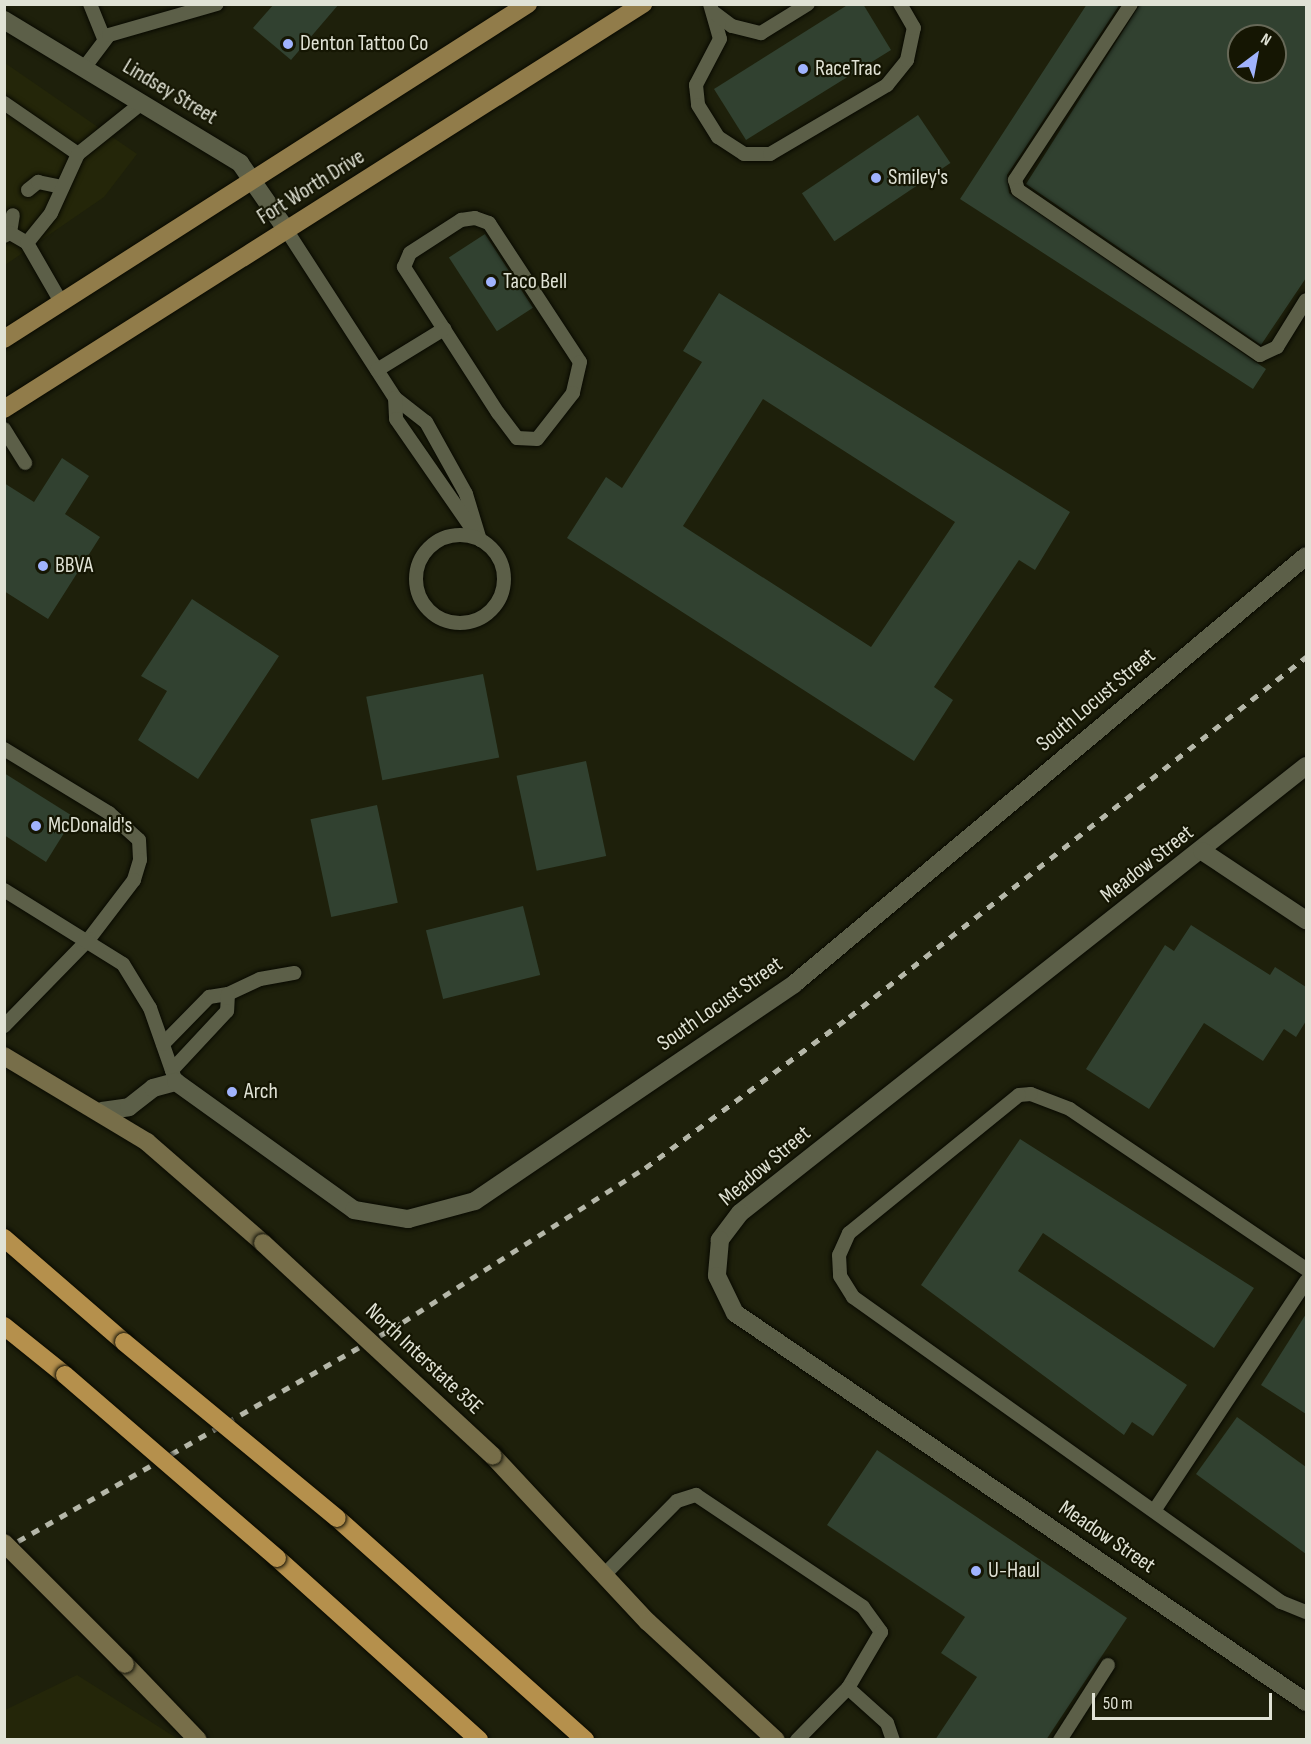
<!DOCTYPE html>
<html>
<head>
<meta charset="utf-8">
<style>
	body { margin:0 }
	#map { position:relative; width:1311px; height:1744px; overflow:hidden; background:#1e200b; font-family:"Sofia Sans Condensed",sans-serif }
	div>[style] { position:absolute }
	.built>* { inset:0; background:#242609 }
	.building>* { inset:0; background:#314130; transform-origin:0 0 }
	.roads { filter:drop-shadow(0 0 2px #080900) drop-shadow(0 0 2px #080900) }
	.lane>* { height:14px; margin:-7px; padding:0 7px; transform-origin:7px; border-radius:7px; background:#5c5f48 }
	.lane>.ring { margin:-7px; padding:0; box-sizing:content-box; background:none; border:14px solid #5c5f48; border-radius:50% }
	.street>* { height:18px; margin:-9px; padding:0 9px; transform-origin:9px; border-radius:9px; background:#5c5f48 }
	.secondary>* { height:18px; margin:-9px; padding:0 9px; transform-origin:9px; border-radius:9px; background:#776e49 }
	.primary>* { height:18px; margin:-9px; padding:0 9px; transform-origin:9px; border-radius:9px; background:#917c4a }
	.highway>* { height:18px; margin:-9px; padding:0 9px; transform-origin:9px; border-radius:9px; background:#b5904c }
	.rail>* { height:4.5px; margin-top:-2.25px; transform-origin:0; background:repeating-linear-gradient(90deg,#b5b7a9 0 8px,transparent 0 16px) }
	.bridges { filter:drop-shadow(0 0 2px #080900) drop-shadow(0 0 2px #080900) }
	.secondary-bridge>* { height:18px; margin:-9px; padding:0 9px; transform-origin:9px; border-radius:9px; background:#776e49 }
	.highway-bridge>* { height:18px; margin:-9px; padding:0 9px; transform-origin:9px; border-radius:9px; background:#b5904c }
	.dots>* { width:16px; height:16px; translate:-50% -50%; box-sizing:border-box; border:3px solid #151603; border-radius:50% }
	span { translate:-50% -50%; white-space:nowrap; text-align:center; line-height:1.15; -webkit-text-stroke:4.5px #151603; paint-order:stroke }
	.poi-label { font-size:22px; color:#e0e2d5 }
	.left { translate:0 -50%; text-align:left }
	.street-label { font-size:22px; color:#e0e2d5 }
	.frame { position:absolute; inset:0; border:6px solid #e0e2d5; pointer-events:none }
	.north { position:absolute; left:1227px; top:24px; width:60px; height:60px; box-sizing:border-box; background:#151603; border:2px solid #666857; border-radius:50%; rotate:32deg; font-size:16px; font-weight:700; line-height:24px; text-align:center; color:#e0e2d5 }
	.north::after { content:''; display:block; margin:auto; width:21px; height:27px; background:#a0b3fd; clip-path:polygon(50% 0,100% 100%,50% 72%,0 100%) }
	.scale { position:absolute; left:1092px; top:1693px; width:180px; height:27px; box-sizing:border-box; border:3px solid #e0e2d5; border-top:0; padding-left:8px; font-size:18px; line-height:21px; white-space:nowrap; color:#e0e2d5; -webkit-text-stroke:4px #151603; paint-order:stroke }
</style>
</head>
<body>
<div id="map">
	<div class="built">
		<i style="clip-path:polygon(5px 63px,137px 154px,104px 197px,5px 265px)"></i>
		<i style="clip-path:polygon(77px 1675px,178px 1739px,5px 1739px,5px 1710px)"></i>
	</div>
	<div class="building">
		<i style="clip-path:polygon(274px 4px,339px 4px,291px 60px,253px 28px)"></i>
		<i style="clip-path:polygon(849px 4px,863px 4px,891px 50px,746px 140px,714px 89px)"></i>
		<i style="clip-path:polygon(1087px 4px,1120px 4px,1007px 175px,1009px 193px,1266px 369px,1253px 389px,960px 199px)"></i>
		<i style="clip-path:polygon(evenodd,1140px 4px,1306px 4px,1306px 278px,1261px 345px,1026px 184px,1140px 4px,1239px 36px,1275px 36px,1275px 72px,1239px 72px,1239px 36px)"></i>
		<i style="left:918px;top:115px;width:58px;height:140px;rotate:56deg"></i>
		<i style="left:485px;top:234px;width:88px;height:43px;rotate:57deg"></i>
		<i style="clip-path:polygon(evenodd,719px 293px,1070px 512px,1035px 570px,1019px 560px,934px 687px,953px 700px,914px 761px,567px 538px,606px 477px,622px 488px,702px 362px,683px 351px,719px 293px,763px 399px,955px 522px,871px 647px,683px 526px,763px 399px)"></i>
		<i style="clip-path:polygon(62px 458px,89px 476px,65px 514px,100px 537px,48px 619px,4px 591px,4px 483px,34px 502px)"></i>
		<i style="clip-path:polygon(192px 599px,279px 656px,198px 779px,138px 740px,167px 691px,141px 676px)"></i>
		<i style="left:483px;top:674px;width:85px;height:119px;rotate:79deg"></i>
		<i style="left:586px;top:761px;width:97px;height:71px;rotate:78deg"></i>
		<i style="clip-path:polygon(4px 773px,74px 817px,46px 862px,4px 835px)"></i>
		<i style="left:377px;top:805px;width:100px;height:68px;rotate:78deg"></i>
		<i style="left:523px;top:906px;width:71px;height:100px;rotate:76deg"></i>
		<i style="clip-path:polygon(1191px 925px,1270px 975px,1275px 967px,1306px 987px,1306px 1021px,1296px 1037px,1284px 1029px,1263px 1061px,1204px 1023px,1149px 1109px,1086px 1069px,1165px 945px,1174px 951px)"></i>
		<i style="clip-path:polygon(1020px 1139px,1254px 1288px,1214px 1348px,1043px 1233px,1018px 1271px,1187px 1385px,1153px 1436px,1132px 1422px,1124px 1435px,921px 1285px)"></i>
		<i style="clip-path:polygon(1306px 1314px,1306px 1414px,1261px 1385px)"></i>
		<i style="clip-path:polygon(1237px 1417px,1306px 1467px,1306px 1554px,1196px 1474px)"></i>
		<i style="clip-path:polygon(877px 1450px,1127px 1618px,1046px 1740px,935px 1740px,977px 1677px,941px 1653px,965px 1617px,827px 1525px)"></i>
	</div>
	<div class="roads">
		<div class="lane">
			<i style="left:90px;top:4px;width:38px;rotate:68deg"></i>
			<i style="left:710px;top:4px;width:36px;rotate:74deg"></i>
			<i style="left:720px;top:39px;width:52px;rotate:117.6deg"></i>
			<i style="left:696px;top:85px;width:20px;rotate:84deg"></i>
			<i style="left:698px;top:105px;width:38px;rotate:58deg"></i>
			<i style="left:718px;top:137px;width:31px;rotate:33deg"></i>
			<i style="left:744px;top:154px;width:26px"></i>
			<i style="left:770px;top:154px;width:136px;rotate:-30.5deg"></i>
			<i style="left:887px;top:85px;width:32px;rotate:-51deg"></i>
			<i style="left:907px;top:60px;width:33px;rotate:-78deg"></i>
			<i style="left:914px;top:28px;width:28px;rotate:-120deg"></i>
			<i style="left:1131px;top:4px;width:211px;rotate:123.4deg"></i>
			<i style="left:1015px;top:180px;width:10px;rotate:73deg"></i>
			<i style="left:1018px;top:190px;width:293px;rotate:34.3deg"></i>
			<i style="left:1260px;top:355px;width:19px;rotate:-25deg"></i>
			<i style="left:1277px;top:347px;width:55px;rotate:-58.3deg"></i>
			<i style="left:716px;top:14px;width:20px;rotate:37deg"></i>
			<i style="left:732px;top:26px;width:30px;rotate:14deg"></i>
			<i style="left:761px;top:33px;width:55px;rotate:-31.7deg"></i>
			<i style="left:84px;top:68px;width:41px;rotate:-52.9deg"></i>
			<i style="left:109px;top:35px;width:112px;rotate:-16deg"></i>
			<i style="left:4px;top:103px;width:90px;rotate:34.6deg"></i>
			<i style="left:78px;top:154px;width:82px;rotate:-38.6deg"></i>
			<i style="left:28px;top:190px;width:13px;rotate:-39deg"></i>
			<i style="left:38px;top:182px;width:25px;rotate:12deg"></i>
			<i style="left:475px;top:218px;width:15px;rotate:20deg"></i>
			<i style="left:489px;top:223px;width:166px;rotate:56.8deg"></i>
			<i style="left:580px;top:362px;width:32px;rotate:103deg"></i>
			<i style="left:573px;top:393px;width:58px;rotate:128deg"></i>
			<i style="left:537px;top:439px;width:20px;rotate:-177deg"></i>
			<i style="left:517px;top:438px;width:31px;rotate:-127deg"></i>
			<i style="left:498px;top:413px;width:174px;rotate:-122.8deg"></i>
			<i style="left:404px;top:267px;width:15px;rotate:-67deg"></i>
			<i style="left:410px;top:253px;width:61px;rotate:-32.9deg"></i>
			<i style="left:461px;top:220px;width:14px;rotate:-8deg"></i>
			<i style="left:287px;top:231px;width:199px;rotate:57.1deg"></i>
			<i style="left:395px;top:398px;width:39px;rotate:38deg"></i>
			<i style="left:426px;top:422px;width:82px;rotate:60.9deg"></i>
			<i style="left:466px;top:494px;width:48px;rotate:73.1deg"></i>
			<i style="left:10px;top:233px;width:18px;rotate:-81deg"></i>
			<i style="left:4px;top:236px;width:7px;rotate:-27deg"></i>
			<i style="left:10px;top:233px;width:20px;rotate:30deg"></i>
			<i style="left:61px;top:302px;width:68px;rotate:-120deg"></i>
			<i style="left:27px;top:243px;width:38px;rotate:-51deg"></i>
			<i style="left:51px;top:213px;width:65px;rotate:-65.4deg"></i>
			<i style="left:377px;top:370px;width:79px;rotate:-31.5deg"></i>
			<i style="left:395px;top:398px;width:21px;rotate:87deg"></i>
			<i style="left:396px;top:419px;width:139px;rotate:55.3deg"></i>
			<i style="left:4px;top:429px;width:40px;rotate:58deg"></i>
			<i class="ring" style="left:416px;top:535px;width:74px;height:74px"></i>
			<i style="left:4px;top:749px;width:123px;rotate:31.4deg"></i>
			<i style="left:109px;top:813px;width:40px;rotate:42deg"></i>
			<i style="left:139px;top:840px;width:20px;rotate:87deg"></i>
			<i style="left:140px;top:860px;width:21px;rotate:107deg"></i>
			<i style="left:134px;top:880px;width:74px;rotate:127.3deg"></i>
			<i style="left:89px;top:939px;width:122px;rotate:134.3deg"></i>
			<i style="left:4px;top:890px;width:140px;rotate:31.9deg"></i>
			<i style="left:123px;top:964px;width:52px;rotate:58.5deg"></i>
			<i style="left:150px;top:1008px;width:78px;rotate:70.6deg"></i>
			<i style="left:228px;top:994px;width:35px;rotate:-25deg"></i>
			<i style="left:260px;top:979px;width:35px;rotate:-10deg"></i>
			<i style="left:163px;top:1044px;width:66px;rotate:-45.6deg"></i>
			<i style="left:209px;top:997px;width:19px;rotate:-9deg"></i>
			<i style="left:228px;top:994px;width:17px;rotate:93deg"></i>
			<i style="left:227px;top:1011px;width:81px;rotate:133deg"></i>
			<i style="left:1306px;top:1269px;width:285px;rotate:-145.9deg"></i>
			<i style="left:1070px;top:1109px;width:42px;rotate:-159deg"></i>
			<i style="left:1031px;top:1094px;width:12px;rotate:175deg"></i>
			<i style="left:1019px;top:1095px;width:219px;rotate:140.9deg"></i>
			<i style="left:849px;top:1233px;width:24px;rotate:114deg"></i>
			<i style="left:839px;top:1255px;width:21px;rotate:87deg"></i>
			<i style="left:840px;top:1276px;width:25px;rotate:58deg"></i>
			<i style="left:853px;top:1297px;width:526px;rotate:35.47deg"></i>
			<i style="left:1281px;top:1602px;width:27px;rotate:22deg"></i>
			<i style="left:1154px;top:1511px;width:276px;rotate:-56.5deg"></i>
			<i style="left:603px;top:1576px;width:105px;rotate:-45.4deg"></i>
			<i style="left:677px;top:1501px;width:20px;rotate:-18deg"></i>
			<i style="left:696px;top:1495px;width:201px;rotate:33.8deg"></i>
			<i style="left:863px;top:1607px;width:31px;rotate:54deg"></i>
			<i style="left:881px;top:1632px;width:65px;rotate:120.5deg"></i>
			<i style="left:848px;top:1688px;width:73px;rotate:134.4deg"></i>
			<i style="left:848px;top:1688px;width:52px;rotate:41.9deg"></i>
			<i style="left:887px;top:1723px;width:18px;rotate:71deg"></i>
			<i style="left:1060px;top:1740px;width:89px;rotate:-57.4deg"></i>
		</div>
		<div class="street">
			<i style="left:4px;top:20px;width:276px;rotate:31.2deg"></i>
			<i style="left:240px;top:163px;width:83px;rotate:55.3deg"></i>
			<i style="left:1306px;top:766px;width:721px;rotate:141.7deg"></i>
			<i style="left:740px;top:1213px;width:34px;rotate:127deg"></i>
			<i style="left:720px;top:1240px;width:36px;rotate:95deg"></i>
			<i style="left:717px;top:1276px;width:41px;rotate:64.1deg"></i>
			<i style="left:735px;top:1313px;width:691px;rotate:34.27deg"></i>
			<i style="left:1202px;top:851px;width:125px;rotate:33.6deg"></i>
			<i style="left:102px;top:1111px;width:27px;rotate:-8deg"></i>
			<i style="left:129px;top:1107px;width:31px;rotate:-38deg"></i>
			<i style="left:153px;top:1088px;width:24px;rotate:-15deg"></i>
			<i style="left:176px;top:1082px;width:219px;rotate:35.7deg"></i>
			<i style="left:354px;top:1210px;width:55px;rotate:9.5deg"></i>
			<i style="left:408px;top:1219px;width:69px;rotate:-15deg"></i>
			<i style="left:475px;top:1201px;width:386px;rotate:-34.2deg"></i>
			<i style="left:794px;top:984px;width:667px;rotate:-39.89deg"></i>
		</div>
		<div class="secondary">
			<i style="left:4px;top:1056px;width:167px;rotate:31deg"></i>
			<i style="left:147px;top:1142px;width:154px;rotate:41deg"></i>
			<i style="left:493px;top:1456px;width:227px;rotate:47deg"></i>
			<i style="left:648px;top:1622px;width:174px;rotate:42.7deg"></i>
			<i style="left:125px;top:1664px;width:105px;rotate:46.2deg"></i>
		</div>
		<div class="primary">
			<i style="left:4px;top:339px;width:622px;rotate:-32.59deg"></i>
			<i style="left:4px;top:409px;width:757px;rotate:-32.37deg"></i>
		</div>
		<div class="highway">
			<i style="left:4px;top:1238px;width:159px;rotate:40.9deg"></i>
			<i style="left:4px;top:1326px;width:78px;rotate:38.8deg"></i>
			<i style="left:337px;top:1518px;width:333px;rotate:41.8deg"></i>
			<i style="left:277px;top:1558px;width:272px;rotate:42deg"></i>
		</div>
	</div>
	<div class="rail">
		<i style="left:4px;top:1549px;width:459px;rotate:-29.6deg"></i>
		<i style="left:403px;top:1322px;width:287px;rotate:-32.5deg"></i>
		<i style="left:645px;top:1168px;width:254px;rotate:-36.5deg"></i>
		<i style="left:849px;top:1017px;width:582px;rotate:-38.23deg"></i>
	</div>
	<div class="bridges">
		<div class="secondary-bridge">
			<i style="left:263px;top:1243px;width:313px;rotate:42.8deg"></i>
			<i style="left:4px;top:1543px;width:171px;rotate:45deg"></i>
		</div>
		<div class="highway-bridge">
			<i style="left:124px;top:1342px;width:276px;rotate:39.6deg"></i>
			<i style="left:65px;top:1375px;width:280px;rotate:40.8deg"></i>
		</div>
	</div>
	<div class="dots">
		<i style="left:288px;top:44px;background:#a0b3fd"></i>
		<i style="left:803px;top:69px;background:#a0b3fd"></i>
		<i style="left:876px;top:178px;background:#a0b3fd"></i>
		<i style="left:491px;top:282px;background:#a0b3fd"></i>
		<i style="left:43px;top:566px;background:#a0b3fd"></i>
		<i style="left:36px;top:826px;background:#a0b3fd"></i>
		<i style="left:232px;top:1092px;background:#a0b3fd"></i>
		<i style="left:976px;top:1571px;background:#a0b3fd"></i>
	</div>
	<div class="poi-label">
		<span class="left" style="left:300px;top:44px">Denton Tattoo Co</span>
		<span class="left" style="left:815px;top:69px">RaceTrac</span>
		<span class="left" style="left:888px;top:178px">Smiley's</span>
		<span class="left" style="left:503px;top:282px">Taco Bell</span>
		<span class="left" style="left:55px;top:566px">BBVA</span>
		<span class="left" style="left:48px;top:826px">McDonald's</span>
		<span class="left" style="left:244px;top:1092px">Arch</span>
		<span class="left" style="left:988px;top:1571px">U-Haul</span>
	</div>
	<div class="street-label">
		<span style="left:170px;top:92px;rotate:31deg">Lindsey Street</span>
		<span style="left:311px;top:187px;rotate:-32deg">Fort Worth Drive</span>
		<span style="left:1096px;top:700px;rotate:-40deg">South Locust Street</span>
		<span style="left:1147px;top:864px;rotate:-38deg">Meadow Street</span>
		<span style="left:720px;top:1004px;rotate:-35deg">South Locust Street</span>
		<span style="left:765px;top:1166px;rotate:-40deg">Meadow Street</span>
		<span style="left:424px;top:1359px;rotate:43deg">North Interstate 35E</span>
		<span style="left:1107px;top:1537px;rotate:34deg">Meadow Street</span>
	</div>
	<div class="frame"></div>
	<div class="north">N</div>
	<div class="scale">50 m</div>
</div>
</body>
</html>
